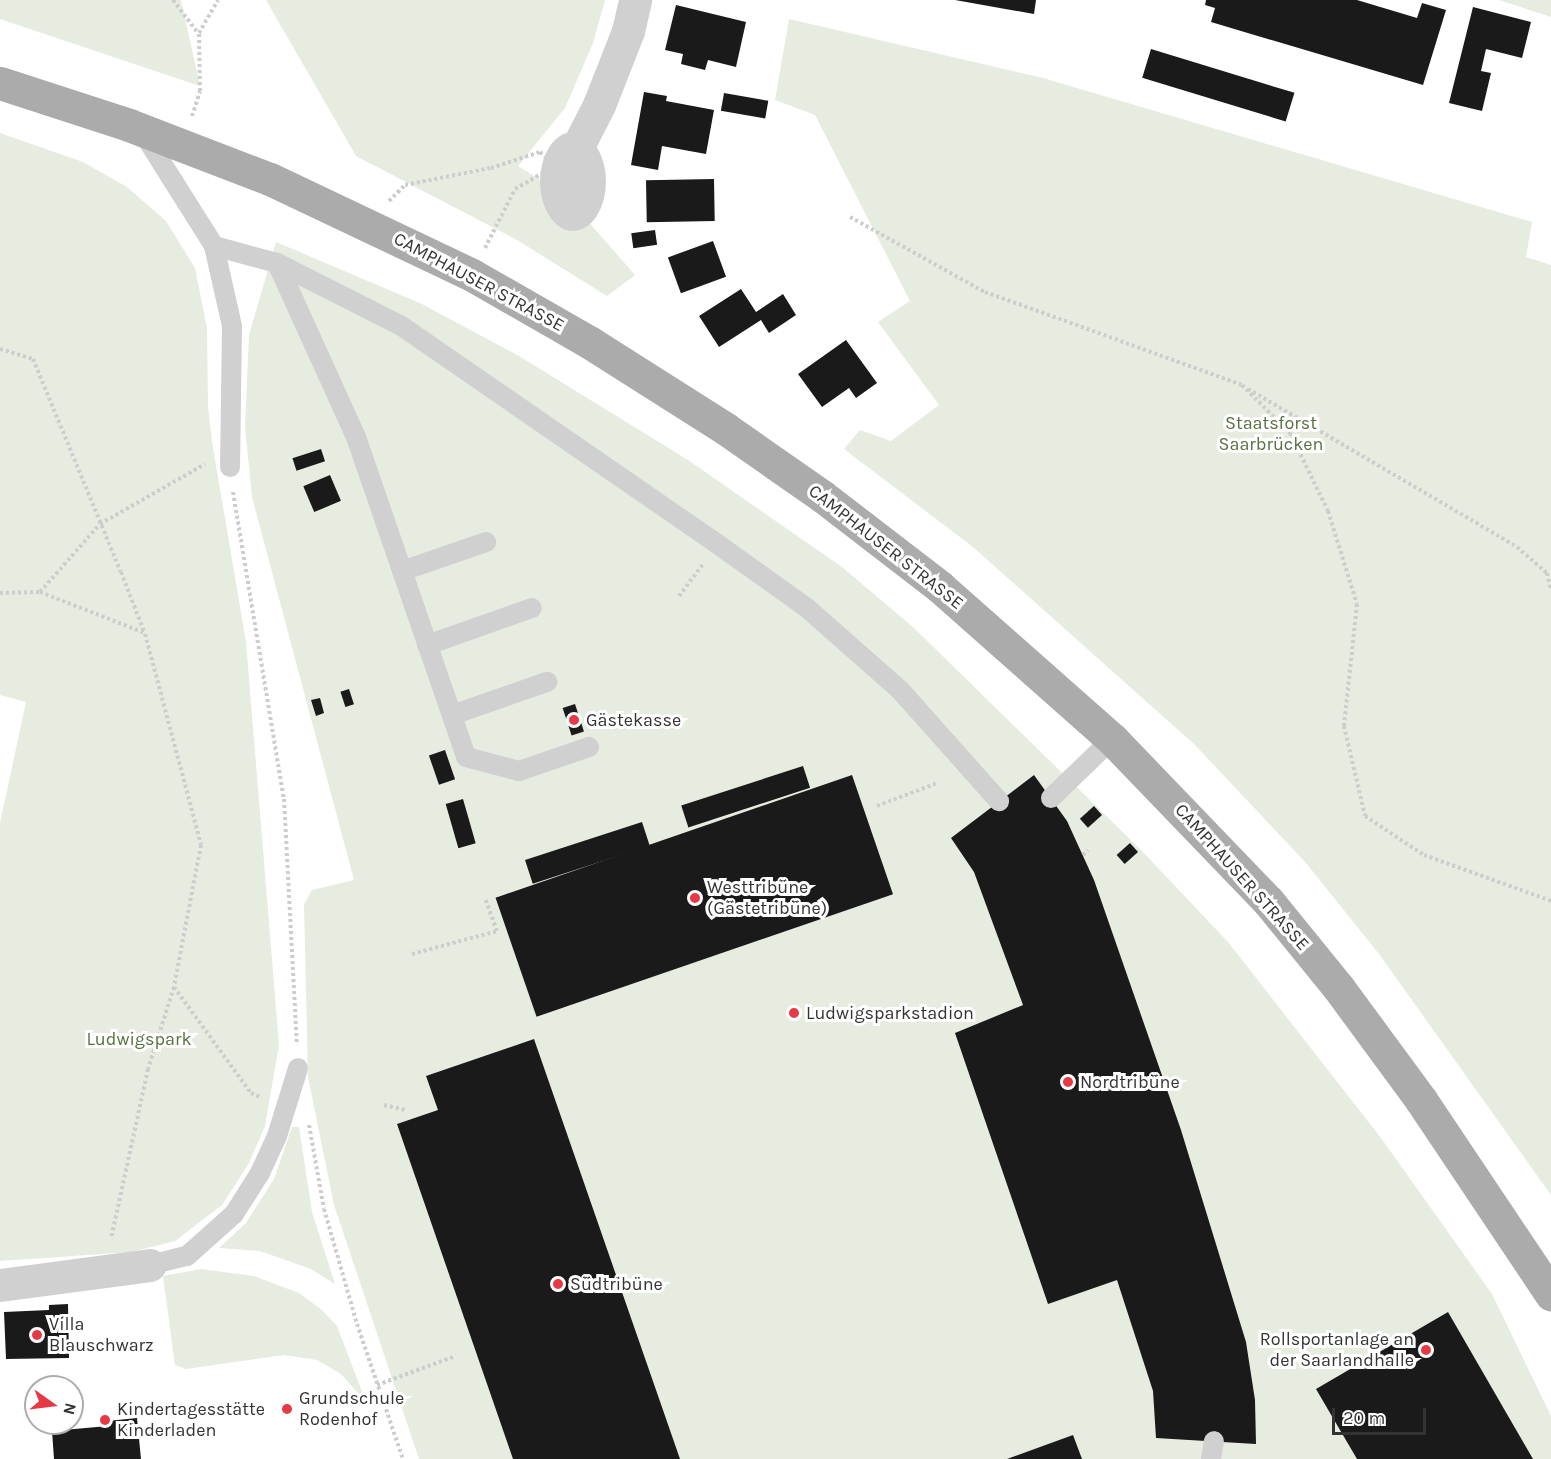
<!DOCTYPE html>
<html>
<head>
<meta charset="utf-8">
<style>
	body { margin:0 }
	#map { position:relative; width:1551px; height:1459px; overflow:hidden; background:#fff; font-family:Karla,sans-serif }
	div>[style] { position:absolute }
	.green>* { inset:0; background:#e6ecdf }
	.building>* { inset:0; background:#1a1a1a; transform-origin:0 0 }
	.path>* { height:4px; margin-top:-2px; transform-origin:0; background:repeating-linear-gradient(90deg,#cdcdcd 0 3px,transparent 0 6px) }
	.lane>* { height:20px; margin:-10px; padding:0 10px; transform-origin:10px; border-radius:10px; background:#d0d0d0 }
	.street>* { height:33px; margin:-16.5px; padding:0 16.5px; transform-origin:16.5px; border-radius:16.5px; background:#d0d0d0 }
	.street>.ring { margin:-16.5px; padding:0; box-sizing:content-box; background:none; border:33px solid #d0d0d0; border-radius:50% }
	.primary>* { height:33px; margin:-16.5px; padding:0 16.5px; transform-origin:16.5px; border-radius:16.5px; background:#ababab }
	.dots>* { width:16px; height:16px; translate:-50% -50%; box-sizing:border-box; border:3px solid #fff; border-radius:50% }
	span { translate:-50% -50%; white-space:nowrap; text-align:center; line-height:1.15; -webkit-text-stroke:6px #fff; paint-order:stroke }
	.street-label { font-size:18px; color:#333 }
	.park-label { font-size:18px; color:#56703f }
	.poi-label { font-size:18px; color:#333 }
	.left { translate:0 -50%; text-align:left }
	.right { translate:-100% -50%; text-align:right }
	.north { position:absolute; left:24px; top:1375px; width:60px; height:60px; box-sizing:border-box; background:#fff; border:2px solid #adadad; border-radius:50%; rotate:104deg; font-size:16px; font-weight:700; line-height:24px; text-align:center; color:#333 }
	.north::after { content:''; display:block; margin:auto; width:21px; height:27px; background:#e63946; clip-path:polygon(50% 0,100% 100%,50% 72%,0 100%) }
	.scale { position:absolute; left:1332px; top:1408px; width:94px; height:27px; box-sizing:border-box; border:3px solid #333; border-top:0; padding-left:8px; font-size:18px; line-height:21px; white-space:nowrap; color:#333; -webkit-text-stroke:4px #fff; paint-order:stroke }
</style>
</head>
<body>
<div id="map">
	<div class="green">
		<i style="clip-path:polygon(0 0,181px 0,200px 86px,0 19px)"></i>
		<i style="clip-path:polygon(266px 0,605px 0,593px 43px,565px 108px,518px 166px,565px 195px,635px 275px,607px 296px,517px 240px,356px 156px)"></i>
		<i style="clip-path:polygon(1499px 0,1551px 0,1551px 17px)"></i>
		<i style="clip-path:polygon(789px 19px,1043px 78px,1532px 222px,1526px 257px,1551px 265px,1551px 1195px,1379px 954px,1306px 863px,1195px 745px,973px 547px,844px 449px,860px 430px,891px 441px,939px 405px,878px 322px,910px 301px,815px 115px,775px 100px)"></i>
		<i style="clip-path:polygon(0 133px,83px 162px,127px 187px,166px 221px,195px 268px,207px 328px,208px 406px,212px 442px,246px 642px,279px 1045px,265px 1126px,248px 1165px,222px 1205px,175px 1241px,131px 1252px,0 1261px,0 823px,26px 702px,0 695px)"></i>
		<i style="clip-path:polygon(276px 242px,422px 304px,519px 356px,688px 460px,842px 567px,914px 628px,1141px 850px,1228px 942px,1381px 1138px,1492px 1294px,1551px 1416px,1551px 1459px,419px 1459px,334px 1205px,308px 1077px,304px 904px,312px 890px,354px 880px,252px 497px,245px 427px,249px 335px)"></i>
		<i style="clip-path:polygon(292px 1127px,299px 1127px,312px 1212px,335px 1284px,311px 1269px,260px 1251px,219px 1248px,246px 1223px,274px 1179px)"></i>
		<i style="clip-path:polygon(201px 1269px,254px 1276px,299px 1293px,322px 1310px,337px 1326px,366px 1402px,341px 1374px,317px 1360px,284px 1355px,186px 1369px,175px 1365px,163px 1276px)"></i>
	</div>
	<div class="building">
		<i style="clip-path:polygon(955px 0,1036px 0,1034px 14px)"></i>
		<i style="clip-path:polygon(1206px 0,1357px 0,1417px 18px,1422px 3px,1446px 10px,1423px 85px,1211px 22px,1215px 8px,1205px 5px)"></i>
		<i style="clip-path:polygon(676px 5px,746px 22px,736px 67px,708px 60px,705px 70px,681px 64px,683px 54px,665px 50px)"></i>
		<i style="clip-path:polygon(1473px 7px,1531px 22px,1522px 58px,1486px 49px,1481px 71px,1491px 73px,1482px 111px,1449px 103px)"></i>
		<i style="left:1151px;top:49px;width:150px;height:30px;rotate:17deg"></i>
		<i style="clip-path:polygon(644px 92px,667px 96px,666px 101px,714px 110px,706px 154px,662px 146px,658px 170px,631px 165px)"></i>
		<i style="left:724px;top:93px;width:45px;height:18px;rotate:10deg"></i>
		<i style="left:714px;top:179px;width:42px;height:68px;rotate:89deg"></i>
		<i style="left:655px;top:230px;width:15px;height:24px;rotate:82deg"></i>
		<i style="left:713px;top:241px;width:38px;height:48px;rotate:70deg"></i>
		<i style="clip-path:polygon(741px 289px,756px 312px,783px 294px,796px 315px,769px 333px,761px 320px,719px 347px,699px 316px)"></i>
		<i style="clip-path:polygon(846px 340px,877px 383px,856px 398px,849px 388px,822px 407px,798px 374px)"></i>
		<i style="left:321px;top:449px;width:13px;height:30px;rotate:72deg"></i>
		<i style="left:330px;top:475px;width:28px;height:29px;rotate:67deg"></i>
		<i style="left:349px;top:689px;width:16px;height:9px;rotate:72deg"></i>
		<i style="clip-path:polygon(320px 698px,324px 713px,316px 716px,311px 700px)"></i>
		<i style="left:575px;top:704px;width:29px;height:13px;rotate:72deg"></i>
		<i style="left:445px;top:750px;width:31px;height:17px;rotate:71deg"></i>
		<i style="left:803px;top:766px;width:23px;height:128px;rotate:72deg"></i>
		<i style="left:852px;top:775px;width:126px;height:377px;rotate:71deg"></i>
		<i style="clip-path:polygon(1034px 775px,1067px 821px,1094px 880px,1181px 1130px,1246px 1342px,1255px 1400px,1256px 1444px,1156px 1438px,1153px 1391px,1117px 1280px,1048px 1304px,955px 1033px,1023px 1005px,974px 872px,951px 838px)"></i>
		<i style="left:463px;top:799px;width:46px;height:18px;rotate:74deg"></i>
		<i style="left:1094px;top:806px;width:12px;height:19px;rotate:48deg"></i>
		<i style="left:642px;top:822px;width:25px;height:123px;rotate:72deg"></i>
		<i style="left:1130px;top:843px;width:12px;height:18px;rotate:48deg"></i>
		<i style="clip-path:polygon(534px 1039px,680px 1459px,513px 1459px,397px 1124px,438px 1110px,426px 1076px)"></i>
		<i style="clip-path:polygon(68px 1304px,69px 1358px,6px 1359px,4px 1312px,49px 1310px,49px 1305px)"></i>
		<i style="clip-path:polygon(1448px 1312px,1533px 1459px,1357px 1459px,1316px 1389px)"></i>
		<i style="clip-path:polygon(137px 1418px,141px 1459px,54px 1459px,52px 1431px,108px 1426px,108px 1421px)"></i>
		<i style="clip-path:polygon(1073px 1435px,1082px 1459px,1007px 1459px)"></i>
	</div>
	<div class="path">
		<i style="left:173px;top:0;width:41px;rotate:52.9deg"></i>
		<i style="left:192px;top:116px;width:26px;rotate:-72deg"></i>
		<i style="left:200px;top:91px;width:58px;rotate:-91deg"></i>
		<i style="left:199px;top:33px;width:38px;rotate:-60deg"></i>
		<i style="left:389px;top:201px;width:23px;rotate:-45deg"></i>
		<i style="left:405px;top:185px;width:88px;rotate:-11.2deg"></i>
		<i style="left:491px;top:168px;width:52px;rotate:-18.1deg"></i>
		<i style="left:540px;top:152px;width:8px;rotate:40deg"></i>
		<i style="left:850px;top:217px;width:154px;rotate:29.1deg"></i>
		<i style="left:985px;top:292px;width:273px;rotate:19.9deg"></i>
		<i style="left:1242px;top:385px;width:68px;rotate:45deg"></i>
		<i style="left:1290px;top:433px;width:87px;rotate:64deg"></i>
		<i style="left:1328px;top:511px;width:97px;rotate:72.7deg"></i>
		<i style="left:1357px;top:604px;width:123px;rotate:96.1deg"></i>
		<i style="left:1344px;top:726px;width:92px;rotate:76.9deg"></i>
		<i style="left:1365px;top:816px;width:71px;rotate:33.5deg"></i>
		<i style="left:1424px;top:855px;width:135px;rotate:19.9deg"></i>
		<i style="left:485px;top:248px;width:66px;rotate:-63deg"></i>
		<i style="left:515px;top:189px;width:44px;rotate:-30.1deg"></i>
		<i style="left:0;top:349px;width:34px;rotate:17deg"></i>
		<i style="left:33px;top:359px;width:230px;rotate:67.6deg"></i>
		<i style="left:121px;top:572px;width:66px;rotate:68.8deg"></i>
		<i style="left:145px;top:634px;width:218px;rotate:75.1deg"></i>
		<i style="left:201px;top:845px;width:145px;rotate:100.8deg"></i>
		<i style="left:174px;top:987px;width:86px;rotate:107.6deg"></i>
		<i style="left:148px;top:1069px;width:174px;rotate:102.3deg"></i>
		<i style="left:1248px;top:389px;width:312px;rotate:30.4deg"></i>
		<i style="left:1517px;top:547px;width:40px;rotate:41deg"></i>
		<i style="left:1547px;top:573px;width:16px;rotate:76deg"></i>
		<i style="left:233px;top:492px;width:311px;rotate:80.6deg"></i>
		<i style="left:284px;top:799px;width:245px;rotate:87deg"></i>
		<i style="left:40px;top:592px;width:91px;rotate:-48.6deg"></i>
		<i style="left:100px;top:524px;width:121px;rotate:-29.7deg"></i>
		<i style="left:0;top:593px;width:40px;rotate:-1.4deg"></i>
		<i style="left:40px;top:592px;width:113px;rotate:21.3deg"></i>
		<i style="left:679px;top:596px;width:39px;rotate:-53deg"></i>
		<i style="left:877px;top:806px;width:64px;rotate:-21deg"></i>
		<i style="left:1083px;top:855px;width:7px;rotate:-45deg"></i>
		<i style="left:412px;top:954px;width:88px;rotate:-15.1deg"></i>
		<i style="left:497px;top:931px;width:33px;rotate:-110deg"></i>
		<i style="left:174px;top:987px;width:131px;rotate:54deg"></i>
		<i style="left:251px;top:1093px;width:12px;rotate:24deg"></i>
		<i style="left:384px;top:1105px;width:22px;rotate:13deg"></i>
		<i style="left:309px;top:1125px;width:85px;rotate:79.9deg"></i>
		<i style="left:324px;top:1209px;width:120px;rotate:74deg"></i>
		<i style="left:357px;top:1324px;width:143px;rotate:71.2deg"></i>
		<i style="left:377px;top:1385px;width:84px;rotate:-20.2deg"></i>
	</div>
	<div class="lane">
		<i style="left:141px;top:130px;width:137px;rotate:57.8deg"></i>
		<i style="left:214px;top:246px;width:82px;rotate:77.3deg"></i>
		<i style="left:232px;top:326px;width:141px;rotate:90.8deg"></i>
		<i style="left:214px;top:246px;width:65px;rotate:15.1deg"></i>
		<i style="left:277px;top:263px;width:138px;rotate:26.8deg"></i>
		<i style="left:400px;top:325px;width:384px;rotate:34.6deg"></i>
		<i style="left:716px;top:543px;width:112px;rotate:35.5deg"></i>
		<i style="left:807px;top:608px;width:124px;rotate:41.4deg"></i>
		<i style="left:900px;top:690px;width:149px;rotate:48.3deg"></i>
		<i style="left:277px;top:263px;width:191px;rotate:65.6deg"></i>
		<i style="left:356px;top:437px;width:338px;rotate:71deg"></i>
		<i style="left:466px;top:757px;width:55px;rotate:14.8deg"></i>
		<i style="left:519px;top:771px;width:74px;rotate:-18.9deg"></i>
		<i style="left:402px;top:571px;width:89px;rotate:-19deg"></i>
		<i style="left:427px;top:645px;width:111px;rotate:-19.4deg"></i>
		<i style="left:452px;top:715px;width:101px;rotate:-19.2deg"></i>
		<i style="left:1051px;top:798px;width:85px;rotate:-44deg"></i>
		<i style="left:150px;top:1265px;width:38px;rotate:-14deg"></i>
		<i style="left:187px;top:1256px;width:63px;rotate:-41.8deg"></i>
		<i style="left:234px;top:1214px;width:49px;rotate:-57.6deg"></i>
		<i style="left:260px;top:1173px;width:41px;rotate:-65.3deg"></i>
		<i style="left:277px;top:1136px;width:71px;rotate:-72.8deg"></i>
		<i style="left:1211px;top:1459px;width:18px;rotate:-81deg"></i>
	</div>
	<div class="street">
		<i class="ring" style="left:556px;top:148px;width:-3px;height:-3px"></i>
		<i style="left:577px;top:148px;width:48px;rotate:-62.9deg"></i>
		<i style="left:599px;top:105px;width:79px;rotate:-68.6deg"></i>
		<i style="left:628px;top:31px;width:32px;rotate:-77deg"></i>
		<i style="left:0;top:1285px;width:151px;rotate:-7.6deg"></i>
	</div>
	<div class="primary">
		<i style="left:0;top:83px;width:136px;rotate:18deg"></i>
		<i style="left:129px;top:125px;width:151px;rotate:21deg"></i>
		<i style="left:270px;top:179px;width:224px;rotate:25.4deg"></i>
		<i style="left:472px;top:275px;width:135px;rotate:29.8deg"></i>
		<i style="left:589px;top:342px;width:162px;rotate:32.4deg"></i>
		<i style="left:726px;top:429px;width:117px;rotate:34.9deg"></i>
		<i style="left:822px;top:496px;width:149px;rotate:37.6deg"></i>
		<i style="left:940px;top:587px;width:230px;rotate:41.5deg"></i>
		<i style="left:1112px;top:739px;width:225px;rotate:46.1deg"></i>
		<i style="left:1268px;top:901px;width:111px;rotate:50.9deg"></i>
		<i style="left:1338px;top:987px;width:140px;rotate:53.7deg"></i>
		<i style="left:1421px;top:1100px;width:234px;rotate:56.2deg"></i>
	</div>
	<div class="dots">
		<i style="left:574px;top:720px;background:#e63946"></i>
		<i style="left:695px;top:898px;background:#e63946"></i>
		<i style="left:794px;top:1013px;background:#e63946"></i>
		<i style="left:1068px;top:1082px;background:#e63946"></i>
		<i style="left:558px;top:1284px;background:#e63946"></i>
		<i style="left:37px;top:1335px;background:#e63946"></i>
		<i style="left:1426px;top:1350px;background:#e63946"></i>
		<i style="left:287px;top:1409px;background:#e63946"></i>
		<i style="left:105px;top:1420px;background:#e63946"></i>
	</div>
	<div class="street-label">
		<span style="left:479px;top:282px;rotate:28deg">CAMPHAUSER STRASSE</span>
		<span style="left:886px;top:547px;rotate:38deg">CAMPHAUSER STRASSE</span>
		<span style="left:1242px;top:877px;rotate:48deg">CAMPHAUSER STRASSE</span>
	</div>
	<div class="park-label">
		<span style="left:1271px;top:434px">Staatsforst<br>Saarbrücken</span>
		<span style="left:139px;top:1039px">Ludwigspark</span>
	</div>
	<div class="poi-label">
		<span class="left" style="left:586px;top:720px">Gästekasse</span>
		<span class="left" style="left:707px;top:898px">Westtribüne<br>(Gästetribüne)</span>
		<span class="left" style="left:806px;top:1013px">Ludwigsparkstadion</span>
		<span class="left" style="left:1080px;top:1082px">Nordtribüne</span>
		<span class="left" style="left:570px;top:1284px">Südtribüne</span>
		<span class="left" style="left:49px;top:1335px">Villa<br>Blauschwarz</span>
		<span class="right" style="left:1414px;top:1350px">Rollsportanlage an<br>der Saarlandhalle</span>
		<span class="left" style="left:299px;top:1409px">Grundschule<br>Rodenhof</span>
		<span class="left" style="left:117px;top:1420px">Kindertagesstätte<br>Kinderladen</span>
	</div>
	<div class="north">N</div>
	<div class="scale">20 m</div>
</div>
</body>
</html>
